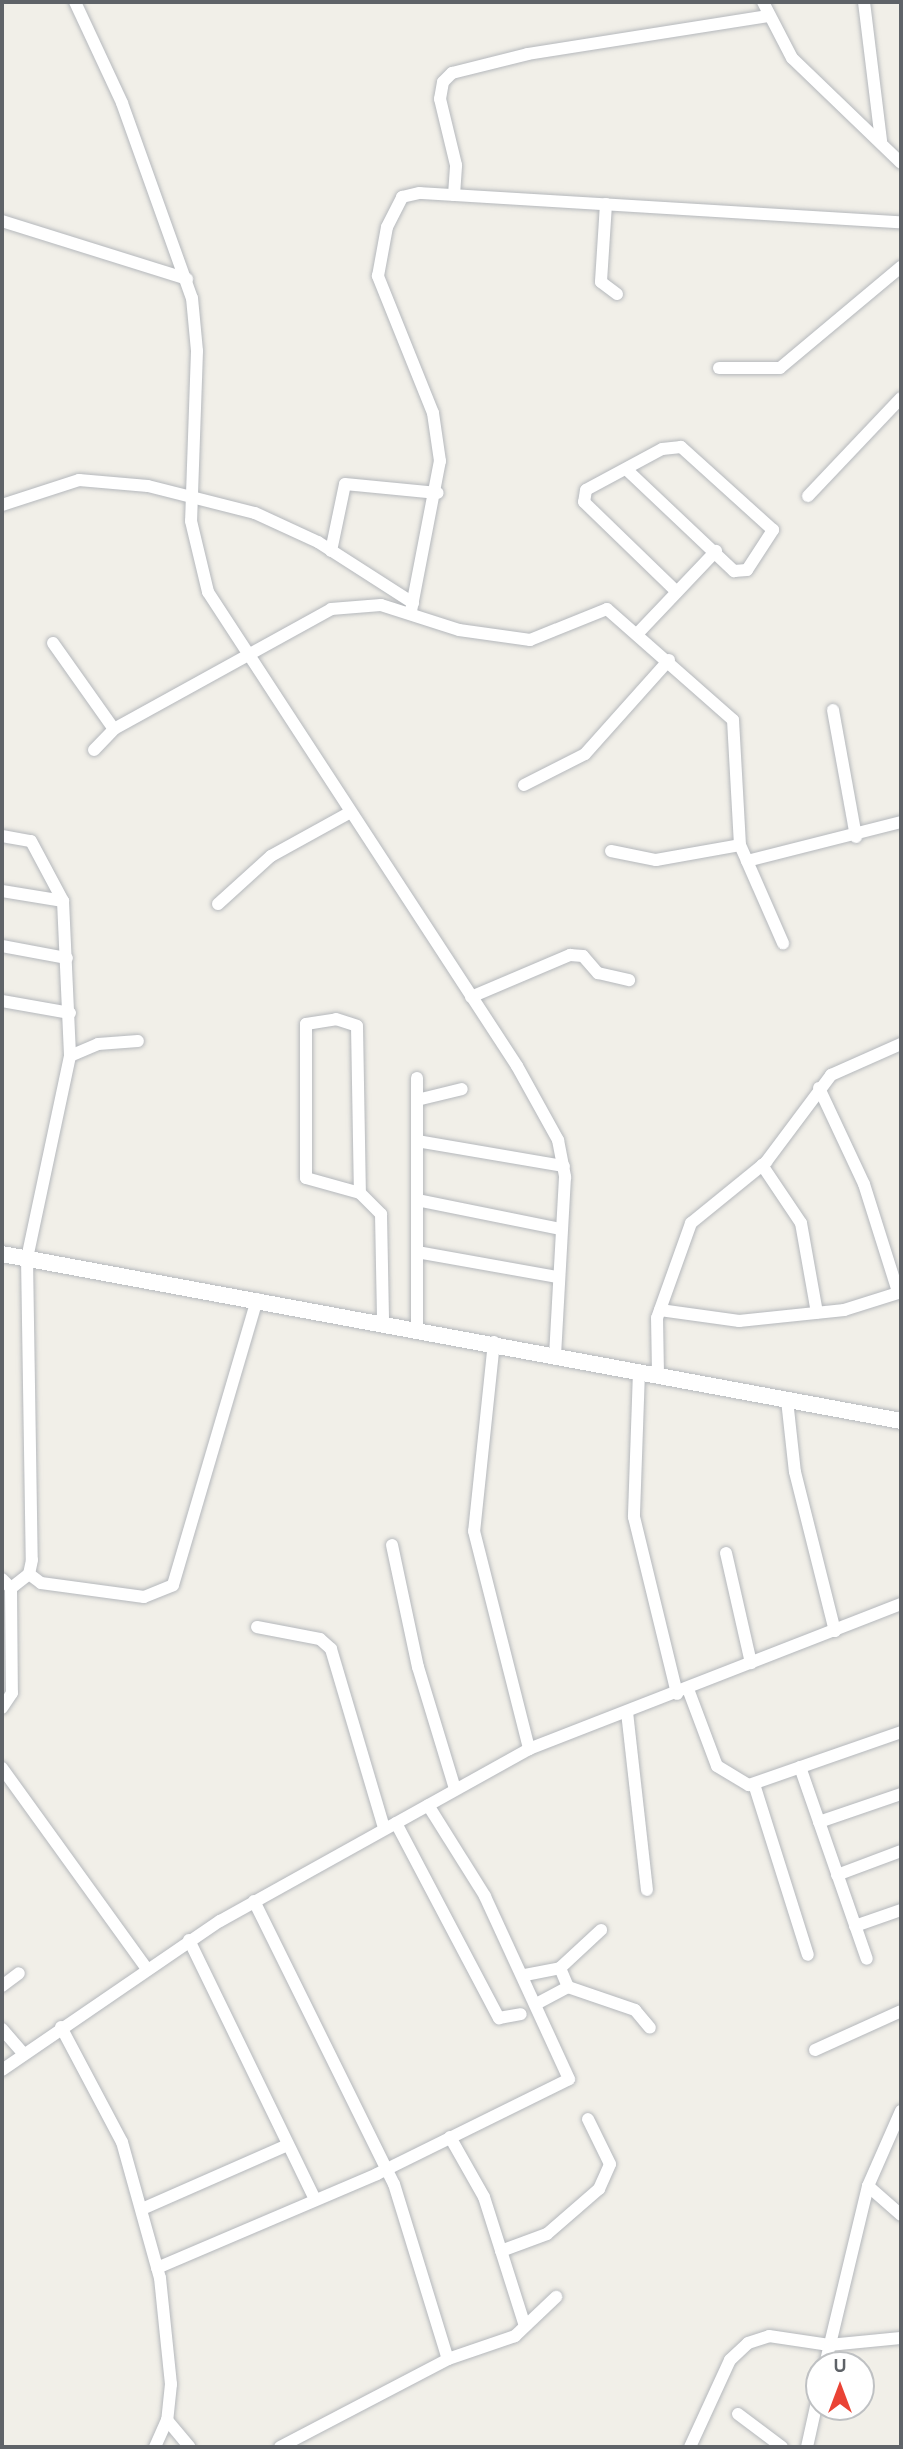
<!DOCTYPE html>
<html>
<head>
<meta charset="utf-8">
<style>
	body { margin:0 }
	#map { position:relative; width:903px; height:2449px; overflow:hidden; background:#f1efe8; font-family:Overpass,sans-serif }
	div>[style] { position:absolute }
	.roads { filter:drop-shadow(0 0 2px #b5b8bc) drop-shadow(0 0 2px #b5b8bc) }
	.minor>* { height:12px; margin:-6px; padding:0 6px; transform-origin:6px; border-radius:6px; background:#fff }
	.tertiary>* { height:16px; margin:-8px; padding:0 8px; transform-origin:8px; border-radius:8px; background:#fff }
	span { translate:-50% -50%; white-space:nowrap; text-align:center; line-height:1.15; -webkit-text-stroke:7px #fff; paint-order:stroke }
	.frame { position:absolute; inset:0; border:4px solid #5f6368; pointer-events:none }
	.north { position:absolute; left:805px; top:2351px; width:70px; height:70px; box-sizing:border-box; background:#fff; border:2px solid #bfc1c3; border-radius:50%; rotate:0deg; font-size:19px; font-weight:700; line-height:28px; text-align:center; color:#5f6368 }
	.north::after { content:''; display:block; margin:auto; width:24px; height:32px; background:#ea4335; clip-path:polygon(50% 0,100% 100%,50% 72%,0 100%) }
</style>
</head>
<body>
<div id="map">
	<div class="roads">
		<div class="minor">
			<i style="left:75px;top:2px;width:111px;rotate:65deg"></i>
			<i style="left:122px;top:103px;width:207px;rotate:70.3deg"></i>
			<i style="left:192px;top:298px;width:53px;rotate:84.6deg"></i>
			<i style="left:197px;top:351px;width:170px;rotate:92deg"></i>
			<i style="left:191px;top:521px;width:73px;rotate:76.5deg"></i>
			<i style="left:208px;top:592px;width:566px;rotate:56.9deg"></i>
			<i style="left:517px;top:1066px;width:85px;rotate:61deg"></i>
			<i style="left:558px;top:1140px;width:38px;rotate:79deg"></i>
			<i style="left:565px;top:1177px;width:177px;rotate:93.2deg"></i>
			<i style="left:763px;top:2px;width:63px;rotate:62.6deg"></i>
			<i style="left:792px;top:58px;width:151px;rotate:43.9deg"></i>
			<i style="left:864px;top:2px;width:140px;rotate:83deg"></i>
			<i style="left:454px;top:195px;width:30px;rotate:-86deg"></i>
			<i style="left:456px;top:165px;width:68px;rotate:-103.6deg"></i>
			<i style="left:440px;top:99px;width:17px;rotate:-80deg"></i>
			<i style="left:443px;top:82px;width:13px;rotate:-45deg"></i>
			<i style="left:452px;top:73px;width:78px;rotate:-14deg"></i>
			<i style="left:528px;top:54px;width:242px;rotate:-9deg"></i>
			<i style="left:606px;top:204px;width:78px;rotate:93.7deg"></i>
			<i style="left:601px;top:282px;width:20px;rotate:37deg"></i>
			<i style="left:2px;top:221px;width:194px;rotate:17.4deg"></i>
			<i style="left:719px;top:368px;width:61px"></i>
			<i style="left:780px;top:368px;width:158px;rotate:-39.9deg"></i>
			<i style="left:626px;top:469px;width:149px;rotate:43.4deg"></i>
			<i style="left:734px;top:571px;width:13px;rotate:-4deg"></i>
			<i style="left:747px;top:570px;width:48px;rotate:-57deg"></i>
			<i style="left:773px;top:530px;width:124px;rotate:-137.9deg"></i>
			<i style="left:681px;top:447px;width:19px;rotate:174deg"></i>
			<i style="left:662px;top:449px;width:86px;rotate:151.7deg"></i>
			<i style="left:586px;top:490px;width:12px;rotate:99deg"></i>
			<i style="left:584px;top:502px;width:129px;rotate:44.1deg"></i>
			<i style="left:808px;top:496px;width:135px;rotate:-46.5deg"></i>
			<i style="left:2px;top:505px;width:81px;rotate:-18deg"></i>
			<i style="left:79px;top:480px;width:69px;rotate:5deg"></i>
			<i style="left:148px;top:486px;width:110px;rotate:14.2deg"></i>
			<i style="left:255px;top:513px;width:69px;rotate:24.7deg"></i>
			<i style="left:318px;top:542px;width:113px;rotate:32.7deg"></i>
			<i style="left:331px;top:551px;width:68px;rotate:-78.2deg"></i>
			<i style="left:345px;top:484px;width:93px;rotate:5.5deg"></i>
			<i style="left:411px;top:611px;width:153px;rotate:-79.1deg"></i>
			<i style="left:440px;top:461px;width:49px;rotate:-98.3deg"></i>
			<i style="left:433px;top:413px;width:148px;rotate:-111.9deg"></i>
			<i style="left:378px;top:276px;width:50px;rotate:-79.6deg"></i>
			<i style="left:387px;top:227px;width:34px;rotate:-63deg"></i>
			<i style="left:402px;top:197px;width:18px;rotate:-13deg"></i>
			<i style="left:420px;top:193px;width:482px;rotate:3.5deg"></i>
			<i style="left:639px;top:632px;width:112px;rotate:-46.5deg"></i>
			<i style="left:53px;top:643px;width:105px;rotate:54.7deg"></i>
			<i style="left:833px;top:710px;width:129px;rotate:79.7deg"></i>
			<i style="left:94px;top:750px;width:29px;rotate:-46deg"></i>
			<i style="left:114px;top:729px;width:248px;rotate:-28.9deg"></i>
			<i style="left:331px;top:609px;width:50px;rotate:-4.6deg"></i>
			<i style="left:381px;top:605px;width:82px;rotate:17.8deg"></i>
			<i style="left:459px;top:630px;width:72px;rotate:8deg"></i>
			<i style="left:530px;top:640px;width:83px;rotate:-21.9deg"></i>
			<i style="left:607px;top:609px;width:168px;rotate:41.4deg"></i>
			<i style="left:733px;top:720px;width:125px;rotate:86.8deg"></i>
			<i style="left:740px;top:845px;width:17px;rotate:66deg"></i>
			<i style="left:747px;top:861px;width:159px;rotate:-14.2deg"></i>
			<i style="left:524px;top:785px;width:68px;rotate:-26.9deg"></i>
			<i style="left:585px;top:754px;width:126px;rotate:-48.2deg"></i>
			<i style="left:2px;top:836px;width:29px;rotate:10deg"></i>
			<i style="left:31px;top:841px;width:68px;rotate:61.9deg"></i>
			<i style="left:63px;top:901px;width:155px;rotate:87.4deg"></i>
			<i style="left:70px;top:1056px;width:207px;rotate:102deg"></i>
			<i style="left:27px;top:1258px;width:302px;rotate:89.1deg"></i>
			<i style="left:32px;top:1560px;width:14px;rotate:102deg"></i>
			<i style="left:29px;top:1574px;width:23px;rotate:142deg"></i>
			<i style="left:611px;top:851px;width:46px;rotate:11.3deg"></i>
			<i style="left:656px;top:860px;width:85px;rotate:-10.1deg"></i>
			<i style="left:747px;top:861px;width:90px;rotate:66.3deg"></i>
			<i style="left:2px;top:891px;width:62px;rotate:9.3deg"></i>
			<i style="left:218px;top:904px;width:72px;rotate:-42.2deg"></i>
			<i style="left:271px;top:856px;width:89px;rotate:-28.9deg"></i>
			<i style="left:2px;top:946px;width:66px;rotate:10.5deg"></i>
			<i style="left:471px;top:997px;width:108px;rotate:-23deg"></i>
			<i style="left:570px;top:955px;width:13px;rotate:4deg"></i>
			<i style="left:583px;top:956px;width:23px;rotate:49deg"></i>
			<i style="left:598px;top:973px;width:32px;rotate:13deg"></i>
			<i style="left:2px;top:1001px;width:69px;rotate:10deg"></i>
			<i style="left:70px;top:1056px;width:30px;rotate:-23deg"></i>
			<i style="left:98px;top:1044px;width:40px;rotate:-4.3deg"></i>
			<i style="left:417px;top:1078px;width:249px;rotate:90deg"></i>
			<i style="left:819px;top:1088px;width:106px;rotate:64.9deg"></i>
			<i style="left:864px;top:1184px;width:113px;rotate:72.5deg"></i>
			<i style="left:417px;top:1100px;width:46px;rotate:-13.7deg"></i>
			<i style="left:417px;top:1141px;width:149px;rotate:9.7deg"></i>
			<i style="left:762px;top:1165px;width:70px;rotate:56.1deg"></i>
			<i style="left:801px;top:1223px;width:91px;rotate:79.9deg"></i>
			<i style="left:360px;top:1193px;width:56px;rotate:-164.5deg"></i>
			<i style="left:306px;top:1178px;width:154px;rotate:-90deg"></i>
			<i style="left:306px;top:1024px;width:30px;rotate:-9deg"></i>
			<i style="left:336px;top:1019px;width:22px;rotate:18deg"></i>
			<i style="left:357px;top:1026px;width:167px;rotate:89deg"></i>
			<i style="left:360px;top:1193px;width:30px;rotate:45deg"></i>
			<i style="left:381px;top:1214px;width:107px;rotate:88.9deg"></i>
			<i style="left:417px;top:1200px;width:147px;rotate:11.4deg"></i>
			<i style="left:417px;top:1252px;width:143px;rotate:10.1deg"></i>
			<i style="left:660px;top:1310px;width:80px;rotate:7.9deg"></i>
			<i style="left:739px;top:1321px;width:106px;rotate:-6deg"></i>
			<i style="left:844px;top:1310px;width:60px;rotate:-17.5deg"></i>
			<i style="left:494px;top:1342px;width:190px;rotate:96deg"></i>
			<i style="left:474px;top:1531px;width:225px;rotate:75.8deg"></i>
			<i style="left:639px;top:1371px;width:146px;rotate:92deg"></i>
			<i style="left:634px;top:1517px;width:182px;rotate:76.3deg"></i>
			<i style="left:658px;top:1374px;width:56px;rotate:-91deg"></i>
			<i style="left:657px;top:1318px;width:101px;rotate:-70.3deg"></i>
			<i style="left:691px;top:1223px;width:97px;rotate:-39.1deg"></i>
			<i style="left:766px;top:1162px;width:109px;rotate:-53.2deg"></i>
			<i style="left:831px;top:1075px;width:77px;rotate:-23.9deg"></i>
			<i style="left:787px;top:1400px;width:72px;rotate:83.7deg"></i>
			<i style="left:795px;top:1472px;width:164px;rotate:75.9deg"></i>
			<i style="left:392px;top:1545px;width:125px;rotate:78deg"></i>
			<i style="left:418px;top:1667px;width:127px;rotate:73.1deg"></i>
			<i style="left:726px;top:1553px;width:113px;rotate:77.2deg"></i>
			<i style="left:29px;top:1574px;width:15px;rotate:37deg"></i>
			<i style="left:41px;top:1583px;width:104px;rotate:7.7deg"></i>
			<i style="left:144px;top:1597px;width:31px;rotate:-22deg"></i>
			<i style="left:173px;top:1585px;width:298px;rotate:-73.6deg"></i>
			<i style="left:2px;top:1579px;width:13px;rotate:45deg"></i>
			<i style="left:11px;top:1588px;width:105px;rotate:89.5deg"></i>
			<i style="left:12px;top:1693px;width:18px;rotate:124deg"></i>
			<i style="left:257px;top:1627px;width:64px;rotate:10.8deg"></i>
			<i style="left:320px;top:1639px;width:15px;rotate:42deg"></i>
			<i style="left:331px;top:1649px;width:187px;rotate:73.5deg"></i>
			<i style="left:688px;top:1689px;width:82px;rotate:69.4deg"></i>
			<i style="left:717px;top:1766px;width:37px;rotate:31deg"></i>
			<i style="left:749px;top:1785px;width:161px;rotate:-19.2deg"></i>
			<i style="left:627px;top:1712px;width:179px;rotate:83.6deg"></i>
			<i style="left:800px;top:1767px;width:203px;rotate:70.8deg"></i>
			<i style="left:2px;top:1768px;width:246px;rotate:54.2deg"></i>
			<i style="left:754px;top:1784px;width:179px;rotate:72.5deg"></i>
			<i style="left:819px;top:1822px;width:87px;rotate:-18.9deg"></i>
			<i style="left:396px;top:1823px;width:221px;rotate:62.2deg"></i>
			<i style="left:499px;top:2018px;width:22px;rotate:-10deg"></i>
			<i style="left:837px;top:1875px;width:68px;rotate:-20.6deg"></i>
			<i style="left:254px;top:1901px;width:316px;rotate:63.7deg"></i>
			<i style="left:394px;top:2184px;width:183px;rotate:72.9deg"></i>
			<i style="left:855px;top:1926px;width:49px;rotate:-19.2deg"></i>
			<i style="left:189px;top:1940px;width:289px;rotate:64.1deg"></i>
			<i style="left:560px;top:1968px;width:56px;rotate:-42.8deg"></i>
			<i style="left:525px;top:1975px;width:36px;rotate:-11deg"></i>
			<i style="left:560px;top:1968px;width:21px;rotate:67deg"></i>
			<i style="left:568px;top:1987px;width:71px;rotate:18.9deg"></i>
			<i style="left:635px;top:2010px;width:23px;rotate:50deg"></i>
			<i style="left:2px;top:1986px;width:21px;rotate:-37deg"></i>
			<i style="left:538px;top:2003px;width:34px;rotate:-28deg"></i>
			<i style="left:61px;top:2027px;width:130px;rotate:62.1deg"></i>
			<i style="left:122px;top:2142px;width:141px;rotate:74.4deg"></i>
			<i style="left:160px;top:2278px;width:107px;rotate:84.1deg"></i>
			<i style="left:171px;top:2384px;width:36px;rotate:96deg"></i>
			<i style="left:167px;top:2420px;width:30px;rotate:114deg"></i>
			<i style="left:2px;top:2029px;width:32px;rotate:49deg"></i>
			<i style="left:815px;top:2050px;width:94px;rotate:-24.4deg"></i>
			<i style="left:2px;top:2070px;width:264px;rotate:-34.4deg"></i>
			<i style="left:220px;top:1921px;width:354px;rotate:-29.1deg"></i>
			<i style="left:529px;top:1749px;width:399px;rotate:-21.3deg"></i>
			<i style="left:450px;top:2137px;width:69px;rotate:60.5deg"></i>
			<i style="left:484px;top:2197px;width:135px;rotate:72.4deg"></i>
			<i style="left:868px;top:2186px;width:44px;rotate:41.3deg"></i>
			<i style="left:142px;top:2209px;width:159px;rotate:-23.7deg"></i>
			<i style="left:501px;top:2251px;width:49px;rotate:-20.3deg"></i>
			<i style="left:547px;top:2234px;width:69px;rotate:-40.9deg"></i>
			<i style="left:599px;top:2189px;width:27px;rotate:-66deg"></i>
			<i style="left:610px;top:2164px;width:50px;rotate:-116.1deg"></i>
			<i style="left:157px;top:2268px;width:239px;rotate:-23.1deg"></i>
			<i style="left:377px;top:2174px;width:214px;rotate:-26.3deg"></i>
			<i style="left:569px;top:2079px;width:201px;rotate:-114.7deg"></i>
			<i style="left:485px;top:1896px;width:107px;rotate:-122.1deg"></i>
			<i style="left:825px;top:2365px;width:184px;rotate:-76.5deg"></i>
			<i style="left:868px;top:2186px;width:82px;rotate:-66.3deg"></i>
			<i style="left:738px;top:2414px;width:55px;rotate:36.9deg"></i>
			<i style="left:167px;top:2420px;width:35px;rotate:50deg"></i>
			<i style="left:280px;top:2447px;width:190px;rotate:-27.6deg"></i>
			<i style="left:448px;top:2359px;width:71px;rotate:-18.9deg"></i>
			<i style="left:515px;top:2336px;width:57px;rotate:-43.6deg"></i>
			<i style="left:690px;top:2447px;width:96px;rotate:-65.3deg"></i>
			<i style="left:730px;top:2360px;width:25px;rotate:-43deg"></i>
			<i style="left:748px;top:2343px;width:22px;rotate:-18deg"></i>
			<i style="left:769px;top:2336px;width:61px;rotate:8.5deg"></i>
			<i style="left:829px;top:2345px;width:72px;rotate:-5.6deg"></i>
			<i style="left:807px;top:2447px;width:55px;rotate:-77.5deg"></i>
		</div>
		<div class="tertiary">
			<i style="left:2px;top:1254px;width:914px;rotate:10.52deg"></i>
		</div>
	</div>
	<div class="frame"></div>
	<div class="north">U</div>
</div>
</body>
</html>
